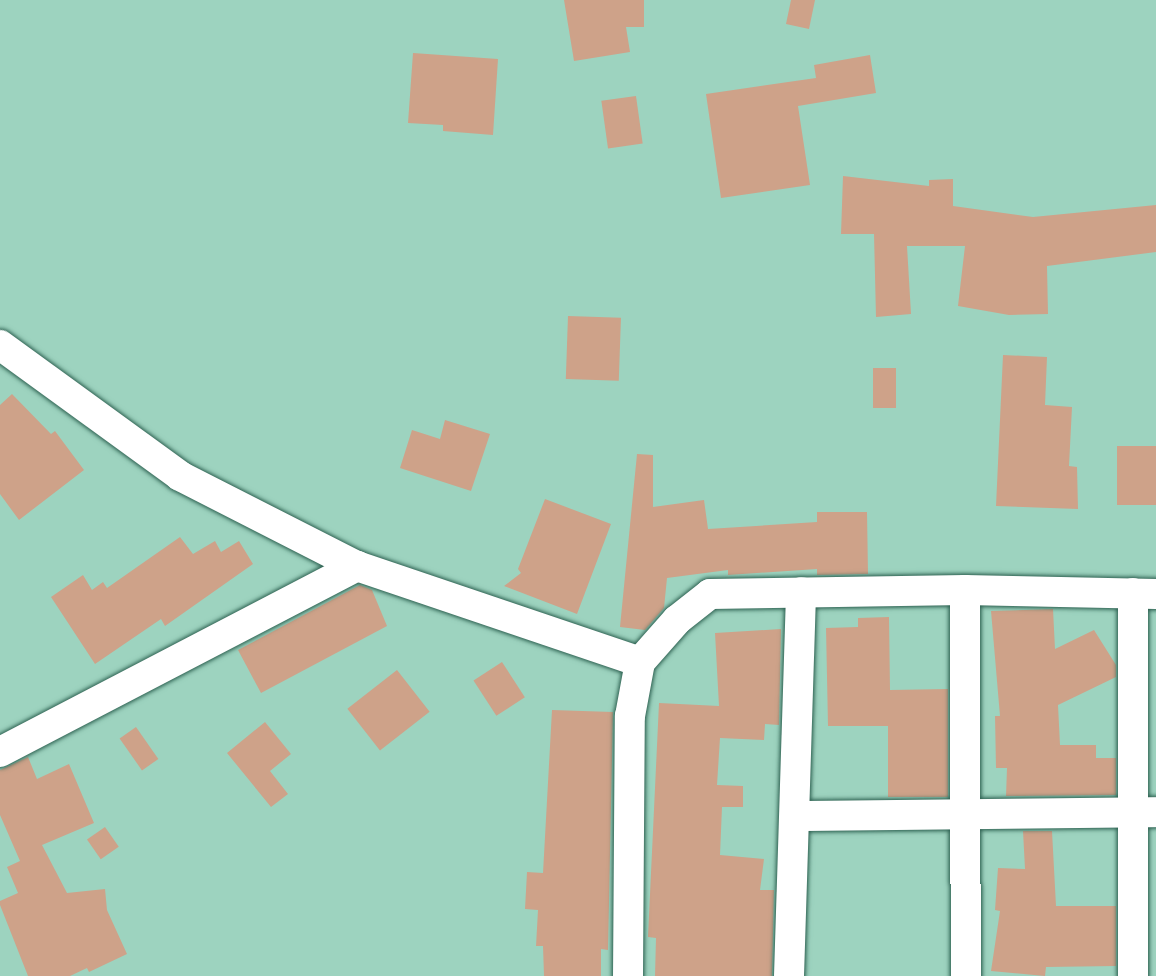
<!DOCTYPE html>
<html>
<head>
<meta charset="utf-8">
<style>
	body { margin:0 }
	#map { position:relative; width:1156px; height:976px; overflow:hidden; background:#9dd3bf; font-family:Karla,sans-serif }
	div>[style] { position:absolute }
	.building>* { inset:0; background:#cea289; transform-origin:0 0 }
	.roads { filter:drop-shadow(0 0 2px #2d6151) drop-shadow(0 0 2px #2d6151) }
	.minor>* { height:30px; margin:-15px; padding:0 15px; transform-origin:15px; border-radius:15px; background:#fff }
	span { translate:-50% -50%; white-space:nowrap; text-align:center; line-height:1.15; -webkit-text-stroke:5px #d2ede3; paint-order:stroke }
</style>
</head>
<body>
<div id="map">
	<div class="building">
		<i style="clip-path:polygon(564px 0,644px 0,644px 27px,626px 27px,630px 52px,574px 61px)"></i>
		<i style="clip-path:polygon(791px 0,815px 0,809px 29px,786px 24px)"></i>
		<i style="clip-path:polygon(413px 53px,498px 59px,493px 135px,443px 131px,443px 125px,408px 123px)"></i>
		<i style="clip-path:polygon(870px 55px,876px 93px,798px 106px,810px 185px,721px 198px,706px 94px,816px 78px,814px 65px)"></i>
		<i style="left:636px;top:96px;width:48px;height:35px;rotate:82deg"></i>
		<i style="clip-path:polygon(843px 176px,929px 186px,929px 180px,953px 179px,953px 206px,1033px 217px,1156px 205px,1156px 252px,1047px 266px,1048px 314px,1009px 315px,958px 306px,965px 246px,907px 246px,911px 314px,876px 317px,874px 234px,841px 234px)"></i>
		<i style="left:568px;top:316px;width:53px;height:63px;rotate:2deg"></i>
		<i style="clip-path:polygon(1003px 355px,1047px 357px,1045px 405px,1072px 407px,1069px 466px,1077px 467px,1078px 509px,996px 506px)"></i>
		<i style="left:873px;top:368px;width:23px;height:40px"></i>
		<i style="clip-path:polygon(12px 394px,51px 434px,55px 431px,84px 470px,19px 520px,0 494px,0 405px)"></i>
		<i style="clip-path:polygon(445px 420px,490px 434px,471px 491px,400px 468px,412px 430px,440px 439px)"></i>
		<i style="left:1156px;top:446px;width:59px;height:39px;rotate:90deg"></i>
		<i style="clip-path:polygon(637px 454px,653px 455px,653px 507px,704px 500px,708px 529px,817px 522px,817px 512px,867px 512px,868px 574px,817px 575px,817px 569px,728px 575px,728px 570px,667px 578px,664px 608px,645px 630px,620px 627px)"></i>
		<i style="clip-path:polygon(545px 499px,611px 524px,577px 614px,504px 586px,521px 573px,518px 569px)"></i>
		<i style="clip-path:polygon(180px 537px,193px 554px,215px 541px,221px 552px,239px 541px,253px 564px,165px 626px,161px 619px,95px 664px,51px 597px,83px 575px,92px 590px,103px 582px,107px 588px)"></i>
		<i style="clip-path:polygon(360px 585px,372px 590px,387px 626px,261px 693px,238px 650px)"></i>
		<i style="clip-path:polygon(1053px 609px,1055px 649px,1094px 630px,1116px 665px,1116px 677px,1058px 705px,1060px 745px,1096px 745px,1096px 758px,1116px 758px,1116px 795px,1006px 796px,1007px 768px,996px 768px,995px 716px,1000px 716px,991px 611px)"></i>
		<i style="clip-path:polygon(889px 617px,890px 690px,948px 689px,948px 797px,888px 797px,888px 726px,828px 726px,826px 628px,858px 627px,858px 618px)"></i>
		<i style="clip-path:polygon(781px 629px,779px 725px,765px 724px,764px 740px,720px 738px,717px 785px,743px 786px,743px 807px,722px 807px,720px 855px,764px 859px,760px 890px,774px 890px,772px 976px,655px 976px,656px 938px,648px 937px,659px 703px,719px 706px,715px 633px)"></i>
		<i style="left:502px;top:662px;width:42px;height:34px;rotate:57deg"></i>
		<i style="left:397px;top:670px;width:53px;height:63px;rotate:52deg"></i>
		<i style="clip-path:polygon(552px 710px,613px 712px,608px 950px,601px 949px,601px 976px,544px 976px,543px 946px,536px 946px,538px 910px,525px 909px,527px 872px,543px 873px)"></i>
		<i style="clip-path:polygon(265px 722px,291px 754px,270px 771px,288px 794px,271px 807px,227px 753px)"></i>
		<i style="left:136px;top:727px;width:39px;height:20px;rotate:55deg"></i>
		<i style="clip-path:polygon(28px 757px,37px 779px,69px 764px,94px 823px,42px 845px,67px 893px,105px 889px,107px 910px,127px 954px,89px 972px,87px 968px,70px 976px,28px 976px,0 905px,0 901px,18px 893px,7px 867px,20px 861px,0 815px,0 770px)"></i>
		<i style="left:105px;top:827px;width:24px;height:22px;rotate:55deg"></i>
		<i style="clip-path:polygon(1023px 831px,1052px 831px,1056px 906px,1116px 906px,1116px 966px,1046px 967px,1045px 976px,991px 971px,1000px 911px,995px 910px,998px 868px,1025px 869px)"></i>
	</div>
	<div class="roads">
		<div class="minor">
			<i style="left:0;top:345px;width:223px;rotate:36deg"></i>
			<i style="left:180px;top:476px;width:199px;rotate:27deg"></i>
			<i style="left:965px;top:590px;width:386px;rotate:89.9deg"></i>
			<i style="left:1133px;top:593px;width:383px;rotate:90deg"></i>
			<i style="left:0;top:752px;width:403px;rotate:-27.5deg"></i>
			<i style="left:357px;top:566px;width:299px;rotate:18.7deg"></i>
			<i style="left:797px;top:816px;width:359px;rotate:-0.6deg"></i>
			<i style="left:628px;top:976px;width:260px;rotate:-89.6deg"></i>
			<i style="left:630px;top:716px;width:55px;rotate:-79.5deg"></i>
			<i style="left:640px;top:662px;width:56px;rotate:-48.6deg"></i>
			<i style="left:677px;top:620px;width:42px;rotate:-38.2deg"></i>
			<i style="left:710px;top:594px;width:255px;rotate:-0.9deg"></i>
			<i style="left:965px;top:590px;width:191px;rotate:1.2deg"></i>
			<i style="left:789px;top:976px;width:384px;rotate:-88.2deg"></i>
		</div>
	</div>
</div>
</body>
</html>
